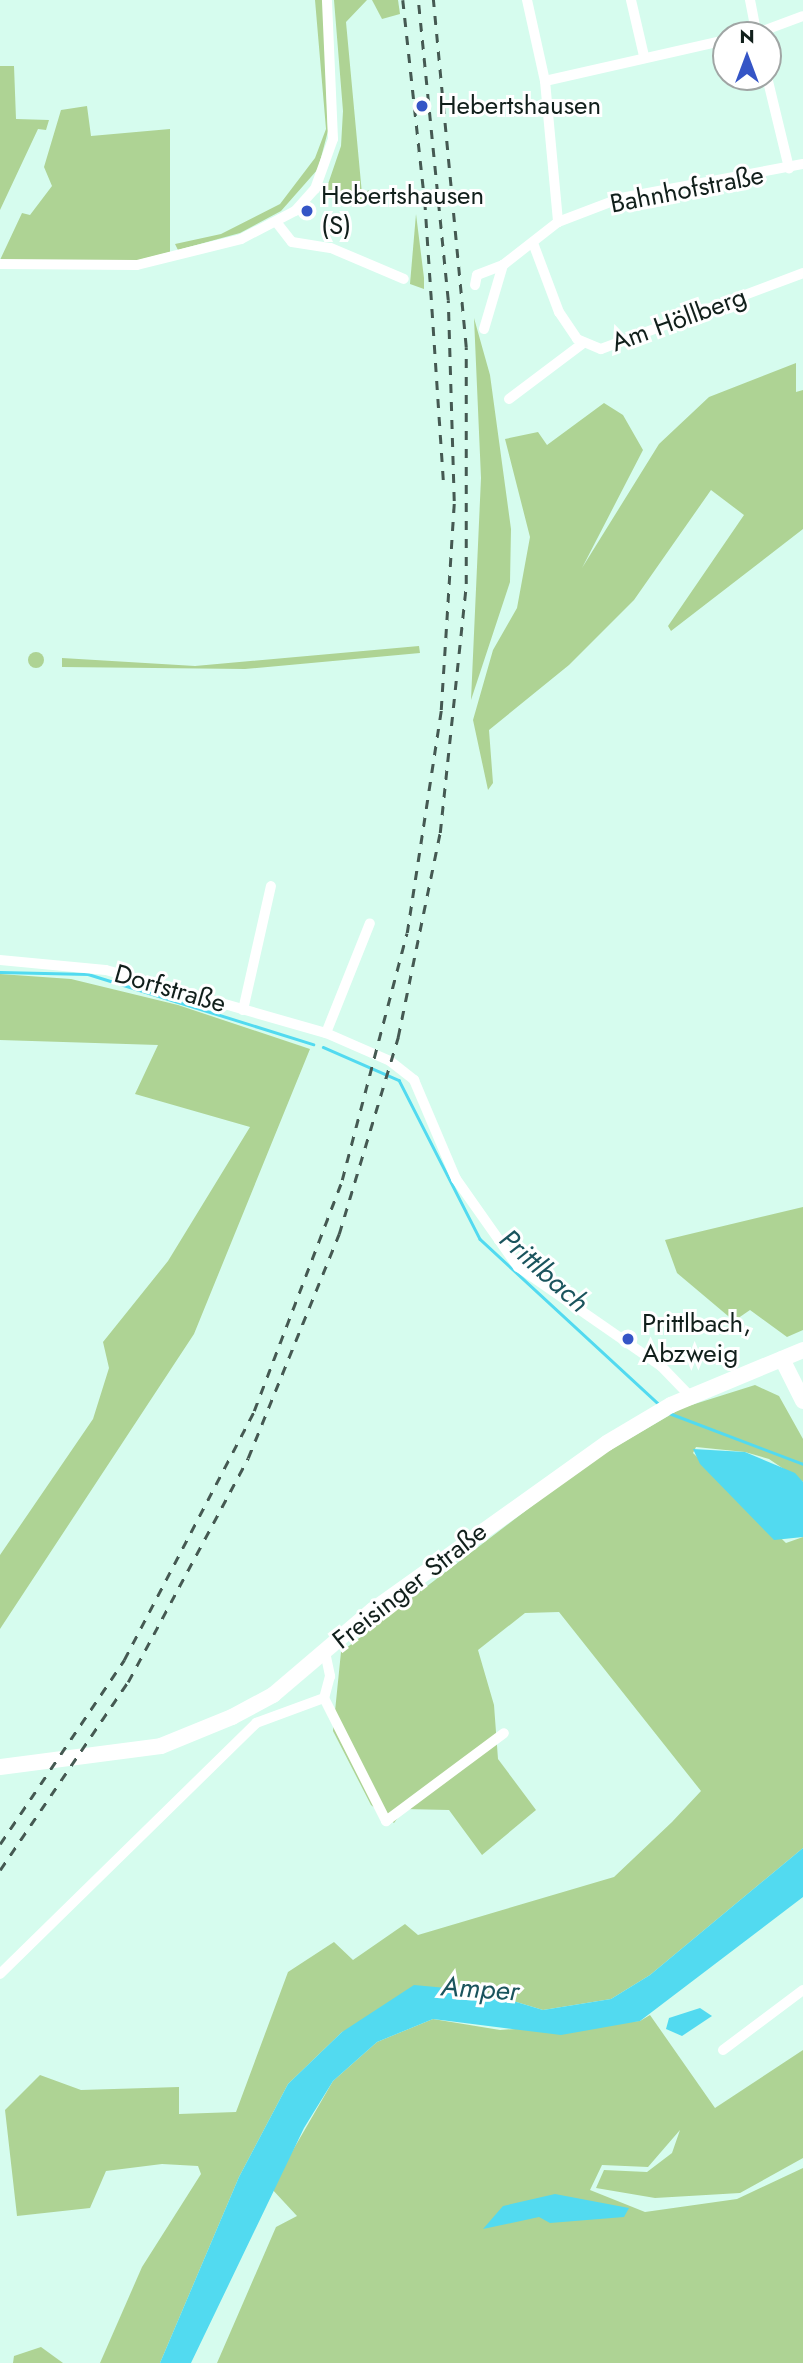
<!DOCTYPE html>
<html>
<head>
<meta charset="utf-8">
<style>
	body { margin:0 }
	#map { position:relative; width:803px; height:2363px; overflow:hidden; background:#d6fcee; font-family:Jost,sans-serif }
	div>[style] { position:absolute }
	.green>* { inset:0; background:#aed394 }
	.round { border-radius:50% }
	.water>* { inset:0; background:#52daf0 }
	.stream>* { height:2.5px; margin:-1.25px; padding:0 1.25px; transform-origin:1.25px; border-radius:1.25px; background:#52daf0 }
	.minor>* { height:10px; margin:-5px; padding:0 5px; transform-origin:5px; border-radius:5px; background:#fff }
	.secondary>* { height:16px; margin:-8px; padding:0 8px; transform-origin:8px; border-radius:8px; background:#fff }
	.rail>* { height:2.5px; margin-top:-1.25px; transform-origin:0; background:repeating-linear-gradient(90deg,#455952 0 9px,transparent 0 18px) }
	.dots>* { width:19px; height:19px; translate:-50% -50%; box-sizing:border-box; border:4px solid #fff; border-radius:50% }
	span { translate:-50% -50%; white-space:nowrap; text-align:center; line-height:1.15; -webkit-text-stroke:6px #fff; paint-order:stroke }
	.poi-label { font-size:26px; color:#111f1b }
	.left { translate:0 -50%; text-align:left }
	.street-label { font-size:26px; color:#111f1b }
	.water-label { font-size:28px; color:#1a545d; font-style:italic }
	.north { position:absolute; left:712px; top:21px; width:70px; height:70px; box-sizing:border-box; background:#fff; border:2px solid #a0a5a4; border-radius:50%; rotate:0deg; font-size:19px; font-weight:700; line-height:28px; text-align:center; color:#111f1b }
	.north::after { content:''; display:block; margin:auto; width:24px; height:32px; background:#3555c6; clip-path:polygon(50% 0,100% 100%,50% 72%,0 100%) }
</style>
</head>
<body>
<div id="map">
	<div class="green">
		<i style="clip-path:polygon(315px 0,323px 0,328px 131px,318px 169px,281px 211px,240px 233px,178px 250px,175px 244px,221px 234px,280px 204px,315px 158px,326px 129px)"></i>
		<i style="clip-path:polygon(334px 0,367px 0,346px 22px,362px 194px,369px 190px,364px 200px,337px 198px,326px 190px,341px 146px,343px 111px)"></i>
		<i style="clip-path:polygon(372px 0,398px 0,400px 14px,382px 19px)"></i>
		<i style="clip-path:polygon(0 66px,14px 66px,16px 119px,49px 120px,46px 130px,38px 129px,0 210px)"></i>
		<i style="clip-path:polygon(87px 106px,91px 136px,170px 129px,170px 252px,135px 261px,0 260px,22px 213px,30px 215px,52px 186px,44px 167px,61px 110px)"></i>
		<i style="clip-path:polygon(416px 214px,424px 278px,424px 289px,410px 284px)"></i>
		<i style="clip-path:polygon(474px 318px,490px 375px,511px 529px,510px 582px,471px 700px,481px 478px)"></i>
		<i style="clip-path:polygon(796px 363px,796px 392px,803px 390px,803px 529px,671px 631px,668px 626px,744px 515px,711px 490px,634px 600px,569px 665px,489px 730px,493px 783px,488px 790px,473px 720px,493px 650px,517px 608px,530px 537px,505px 439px,538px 432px,547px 445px,604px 403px,623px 415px,643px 450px,582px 568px,659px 444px,709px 397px)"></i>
		<i style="clip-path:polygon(419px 646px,420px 653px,245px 669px,62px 667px,62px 658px,195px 666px)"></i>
		<i class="round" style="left:28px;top:652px;width:16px;height:16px"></i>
		<i style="clip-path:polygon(0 974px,71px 979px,178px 1005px,310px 1049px,194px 1334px,0 1629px,0 1555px,93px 1419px,109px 1368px,103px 1342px,168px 1261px,250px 1127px,135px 1094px,158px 1045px,0 1040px)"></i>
		<i style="clip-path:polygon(803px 1207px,803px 1330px,787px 1337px,750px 1310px,734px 1321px,677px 1273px,665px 1240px)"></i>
		<i style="clip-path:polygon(755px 1385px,779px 1396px,803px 1439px,803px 1482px,769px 1459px,745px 1452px,696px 1447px,693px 1453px,786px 1543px,803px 1537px,803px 1848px,650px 1975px,611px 1999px,543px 2010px,479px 1991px,342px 2032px,288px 2084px,239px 2177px,160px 2363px,100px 2363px,142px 2267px,201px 2174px,198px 2166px,162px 2164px,106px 2171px,90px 2208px,17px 2216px,5px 2110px,40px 2075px,81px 2090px,179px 2087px,179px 2114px,236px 2112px,288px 1972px,334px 1942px,353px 1960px,405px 1924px,418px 1935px,614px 1877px,672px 1822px,701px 1791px,559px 1612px,525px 1613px,478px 1650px,494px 1705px,498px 1759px,536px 1810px,482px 1855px,449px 1810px,404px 1809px,394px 1823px,371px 1805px,333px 1731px,341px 1652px,588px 1463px,682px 1408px)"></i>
		<i style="clip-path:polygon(650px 2015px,715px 2108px,803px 2050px,803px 2158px,740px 2193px,655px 2198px,596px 2188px,604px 2170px,647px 2172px,672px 2153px,680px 2130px,648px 2167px,602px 2165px,590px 2190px,645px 2212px,737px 2199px,803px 2168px,803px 2363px,217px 2363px,276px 2227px,297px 2216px,271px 2188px,333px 2081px,377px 2042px,433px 2019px,500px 2030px,640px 2021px)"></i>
		<i style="clip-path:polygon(41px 2347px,63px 2363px,13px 2363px,14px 2356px)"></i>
	</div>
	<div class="water">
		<i style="clip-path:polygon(693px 1449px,745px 1452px,795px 1473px,803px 1482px,803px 1537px,774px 1540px,700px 1464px)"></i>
		<i style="clip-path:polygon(803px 1848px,803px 1897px,640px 2021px,561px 2035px,433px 2019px,377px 2042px,333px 2081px,304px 2128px,191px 2363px,160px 2363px,239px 2177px,288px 2084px,342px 2032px,414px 1985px,479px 1991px,543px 2010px,611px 1999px,650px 1975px)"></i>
		<i style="clip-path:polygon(700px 2008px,712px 2016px,682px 2036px,666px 2029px,669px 2018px)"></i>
		<i style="clip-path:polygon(555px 2194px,629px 2208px,624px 2217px,550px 2223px,539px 2217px,483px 2229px,503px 2206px)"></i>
	</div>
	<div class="stream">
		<i style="left:0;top:972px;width:88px;rotate:1.3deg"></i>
		<i style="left:88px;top:974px;width:236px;rotate:17.3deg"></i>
		<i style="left:323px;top:1047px;width:83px;rotate:23.5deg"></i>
		<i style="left:399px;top:1080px;width:178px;rotate:63deg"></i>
		<i style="left:480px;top:1239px;width:243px;rotate:42.7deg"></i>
		<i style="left:669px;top:1413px;width:143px;rotate:20.8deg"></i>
	</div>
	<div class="minor">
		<i style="left:527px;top:0;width:83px;rotate:77.5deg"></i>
		<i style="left:545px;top:81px;width:142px;rotate:84.7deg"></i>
		<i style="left:631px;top:0;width:57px;rotate:76.9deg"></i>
		<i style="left:750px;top:0;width:36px;rotate:79deg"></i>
		<i style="left:752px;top:35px;width:54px;rotate:-20.4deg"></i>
		<i style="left:767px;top:77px;width:94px;rotate:76.4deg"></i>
		<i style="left:545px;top:81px;width:186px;rotate:-12.8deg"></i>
		<i style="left:277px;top:223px;width:24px;rotate:52deg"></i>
		<i style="left:292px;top:242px;width:39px;rotate:9deg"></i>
		<i style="left:331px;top:248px;width:79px;rotate:23deg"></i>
		<i style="left:533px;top:243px;width:74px;rotate:69.4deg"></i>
		<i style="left:559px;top:312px;width:32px;rotate:56deg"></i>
		<i style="left:577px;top:339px;width:26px;rotate:23deg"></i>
		<i style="left:601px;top:349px;width:216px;rotate:-20.6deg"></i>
		<i style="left:0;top:264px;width:137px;rotate:0.4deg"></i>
		<i style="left:137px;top:265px;width:107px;rotate:-14deg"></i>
		<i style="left:241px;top:239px;width:61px;rotate:-27.4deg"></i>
		<i style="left:295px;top:211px;width:30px;rotate:-48deg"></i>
		<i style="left:315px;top:189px;width:53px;rotate:-70.2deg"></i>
		<i style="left:333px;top:139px;width:139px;rotate:-92.5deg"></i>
		<i style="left:475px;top:285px;width:10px;rotate:-79deg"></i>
		<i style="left:477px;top:275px;width:28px;rotate:-21deg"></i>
		<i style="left:484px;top:329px;width:67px;rotate:-73.5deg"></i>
		<i style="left:503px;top:265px;width:70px;rotate:-38deg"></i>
		<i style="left:558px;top:222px;width:67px;rotate:-20.9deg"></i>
		<i style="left:621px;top:198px;width:185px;rotate:-10.6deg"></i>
		<i style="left:509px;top:399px;width:91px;rotate:-37deg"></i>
		<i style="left:0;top:960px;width:106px;rotate:5.4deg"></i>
		<i style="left:106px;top:970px;width:229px;rotate:16deg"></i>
		<i style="left:326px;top:1033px;width:70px;rotate:23.6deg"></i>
		<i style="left:390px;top:1061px;width:31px;rotate:38deg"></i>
		<i style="left:414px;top:1080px;width:108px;rotate:67deg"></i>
		<i style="left:456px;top:1179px;width:108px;rotate:54.8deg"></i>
		<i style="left:518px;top:1267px;width:174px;rotate:34.7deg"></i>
		<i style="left:661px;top:1366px;width:42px;rotate:46deg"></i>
		<i style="left:243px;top:1010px;width:127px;rotate:-77.3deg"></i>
		<i style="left:326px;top:1033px;width:118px;rotate:-68.2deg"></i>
		<i style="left:325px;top:1652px;width:25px;rotate:78deg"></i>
		<i style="left:330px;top:1676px;width:23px;rotate:105deg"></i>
		<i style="left:324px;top:1698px;width:138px;rotate:63.2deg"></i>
		<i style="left:386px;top:1821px;width:147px;rotate:-36.7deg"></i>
		<i style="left:0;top:1974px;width:359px;rotate:-44.4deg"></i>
		<i style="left:256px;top:1723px;width:72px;rotate:-20.2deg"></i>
		<i style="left:723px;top:2050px;width:100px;rotate:-36.9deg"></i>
	</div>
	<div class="secondary">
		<i style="left:782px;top:1359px;width:47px;rotate:63.4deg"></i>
		<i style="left:0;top:1767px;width:162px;rotate:-7.4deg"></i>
		<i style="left:161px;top:1746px;width:77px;rotate:-22.2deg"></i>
		<i style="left:232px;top:1717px;width:47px;rotate:-28.2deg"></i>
		<i style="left:273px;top:1695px;width:131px;rotate:-40.4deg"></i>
		<i style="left:373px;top:1610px;width:287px;rotate:-35.5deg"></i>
		<i style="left:607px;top:1443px;width:74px;rotate:-30.7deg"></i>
		<i style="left:671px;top:1405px;width:143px;rotate:-22.6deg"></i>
	</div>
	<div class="rail">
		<i style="left:403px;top:0;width:202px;rotate:83.8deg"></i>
		<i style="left:425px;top:201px;width:286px;rotate:86.2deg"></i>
		<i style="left:0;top:1844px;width:222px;rotate:-56deg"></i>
		<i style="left:124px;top:1660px;width:281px;rotate:-62.4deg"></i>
		<i style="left:254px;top:1411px;width:247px;rotate:-69.1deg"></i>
		<i style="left:342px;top:1180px;width:255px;rotate:-75.3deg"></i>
		<i style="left:407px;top:933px;width:226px;rotate:-81.3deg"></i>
		<i style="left:441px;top:710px;width:209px;rotate:-86.4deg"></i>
		<i style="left:454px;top:501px;width:201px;rotate:-91.7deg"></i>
		<i style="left:448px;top:300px;width:301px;rotate:-95.7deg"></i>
		<i style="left:0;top:1870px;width:227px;rotate:-55.8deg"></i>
		<i style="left:128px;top:1682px;width:254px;rotate:-61.8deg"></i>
		<i style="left:248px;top:1458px;width:242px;rotate:-67.9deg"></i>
		<i style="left:339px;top:1234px;width:206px;rotate:-73.3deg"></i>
		<i style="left:398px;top:1037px;width:208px;rotate:-78.4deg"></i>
		<i style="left:440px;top:833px;width:250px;rotate:-84deg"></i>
		<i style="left:466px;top:584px;width:237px;rotate:-90deg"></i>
		<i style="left:466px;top:347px;width:349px;rotate:-95.4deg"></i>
	</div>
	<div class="dots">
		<i style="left:422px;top:106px;background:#3555c6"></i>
		<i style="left:307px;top:211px;background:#3555c6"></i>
		<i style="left:628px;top:1339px;background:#3555c6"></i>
	</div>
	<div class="poi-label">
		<span class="left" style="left:438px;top:106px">Hebertshausen</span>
		<span class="left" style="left:321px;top:211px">Hebertshausen<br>(S)</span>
		<span class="left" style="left:642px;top:1339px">Prittlbach,<br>Abzweig</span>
	</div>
	<div class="street-label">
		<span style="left:687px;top:190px;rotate:-11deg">Bahnhofstraße</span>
		<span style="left:679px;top:320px;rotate:-20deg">Am Höllberg</span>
		<span style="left:170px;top:989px;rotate:16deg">Dorfstraße</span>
		<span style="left:410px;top:1586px;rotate:-38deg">Freisinger Straße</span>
	</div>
	<div class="water-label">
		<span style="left:544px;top:1271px;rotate:42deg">Prittlbach</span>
		<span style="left:480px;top:1989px;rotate:4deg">Amper</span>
	</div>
	<div class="north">N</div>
</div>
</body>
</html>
